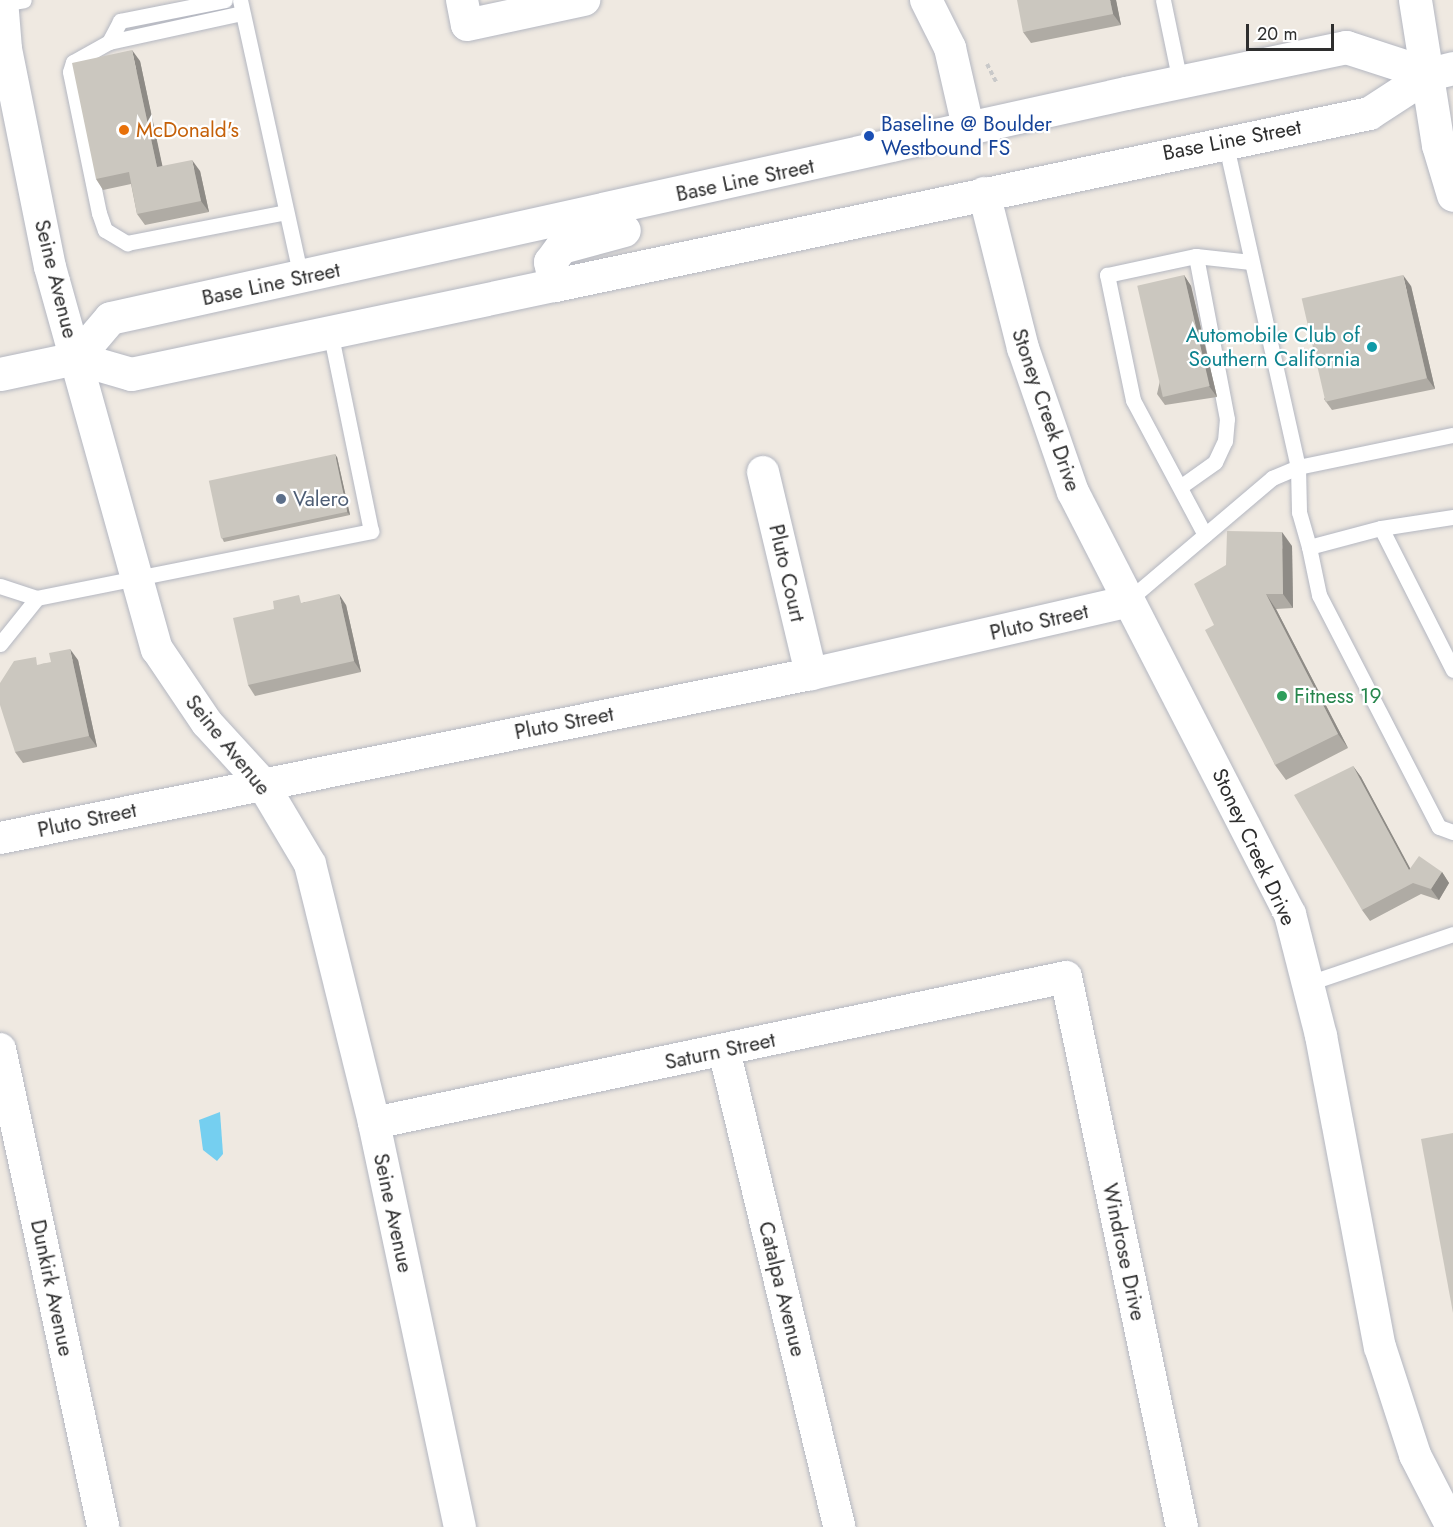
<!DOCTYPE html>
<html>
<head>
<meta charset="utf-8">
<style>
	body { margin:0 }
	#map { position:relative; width:1453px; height:1527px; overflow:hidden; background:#efe9e1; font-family:Jost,sans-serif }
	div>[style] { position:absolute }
	.water>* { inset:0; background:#75cff0 }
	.path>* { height:4px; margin-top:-2px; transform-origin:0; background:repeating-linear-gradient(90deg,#c9c9c9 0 4.5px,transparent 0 7.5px) }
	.roads { filter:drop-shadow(0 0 2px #b4b7c1) drop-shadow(0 0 2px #b4b7c1) }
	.service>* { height:15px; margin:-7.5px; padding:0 7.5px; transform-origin:7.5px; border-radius:7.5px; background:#fff }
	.minor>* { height:32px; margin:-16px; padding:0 16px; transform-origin:16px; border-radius:16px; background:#fff }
	.secondary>* { height:33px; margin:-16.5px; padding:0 16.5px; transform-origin:16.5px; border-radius:16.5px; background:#fff }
	.wall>* { inset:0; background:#afaba4 }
	.shaded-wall>* { inset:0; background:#8e8b86 }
	.building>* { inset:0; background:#cbc7bf; transform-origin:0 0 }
	.dots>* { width:16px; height:16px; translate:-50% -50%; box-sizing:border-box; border:3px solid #fff; border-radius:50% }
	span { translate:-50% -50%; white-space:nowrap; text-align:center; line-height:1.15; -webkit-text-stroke:4.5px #fff; paint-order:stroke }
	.transit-label { font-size:21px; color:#164399 }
	.left { translate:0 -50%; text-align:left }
	.food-label { font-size:21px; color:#c56008 }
	.street-label { font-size:21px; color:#2e2e2e }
	.culture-label { font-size:21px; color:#0d838f }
	.right { translate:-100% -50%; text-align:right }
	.service-label { font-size:21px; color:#4e5e75 }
	.leisure-label { font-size:21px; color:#27864d }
	.scale { position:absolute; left:1246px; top:24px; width:88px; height:27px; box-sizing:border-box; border:3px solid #2e2e2e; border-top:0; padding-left:8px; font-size:18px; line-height:21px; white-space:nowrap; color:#2e2e2e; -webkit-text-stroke:4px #fff; paint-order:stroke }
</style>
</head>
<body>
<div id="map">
	<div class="water">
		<i style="clip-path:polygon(220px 1112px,223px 1154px,217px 1161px,203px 1150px,199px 1120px)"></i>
	</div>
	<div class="path">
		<i style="left:987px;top:64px;width:20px;rotate:63deg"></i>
	</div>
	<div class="roads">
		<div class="service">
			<i style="left:240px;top:0;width:284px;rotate:77.6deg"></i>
			<i style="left:1163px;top:0;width:84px;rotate:78.3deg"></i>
			<i style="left:0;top:4px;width:24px;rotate:-9deg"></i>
			<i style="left:242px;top:13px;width:136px;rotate:167.7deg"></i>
			<i style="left:109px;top:42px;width:41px;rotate:150.9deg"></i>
			<i style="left:73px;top:62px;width:10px;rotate:107deg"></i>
			<i style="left:70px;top:72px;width:144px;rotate:78.4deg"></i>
			<i style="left:99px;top:213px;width:18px;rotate:71deg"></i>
			<i style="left:105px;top:230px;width:26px;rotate:31deg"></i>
			<i style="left:127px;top:243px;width:162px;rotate:-11deg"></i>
			<i style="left:109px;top:42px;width:24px;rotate:-62deg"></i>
			<i style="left:120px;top:21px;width:107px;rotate:-11.3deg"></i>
			<i style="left:1225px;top:141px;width:334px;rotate:77.4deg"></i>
			<i style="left:1298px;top:467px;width:45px;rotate:88.7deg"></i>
			<i style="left:1299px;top:512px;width:36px;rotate:74deg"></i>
			<i style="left:1309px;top:547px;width:74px;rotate:-14.8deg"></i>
			<i style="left:1381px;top:528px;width:159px;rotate:63.1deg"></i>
			<i style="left:1180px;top:487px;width:43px;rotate:-35.5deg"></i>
			<i style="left:1215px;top:462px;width:23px;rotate:-65deg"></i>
			<i style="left:1225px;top:441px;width:22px;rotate:-85deg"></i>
			<i style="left:1227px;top:419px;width:166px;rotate:-100.8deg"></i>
			<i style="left:1381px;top:528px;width:73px;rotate:-8.7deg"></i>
			<i style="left:1205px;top:535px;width:153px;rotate:-118.1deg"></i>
			<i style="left:1133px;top:400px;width:128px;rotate:-101.7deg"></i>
			<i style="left:1107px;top:275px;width:91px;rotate:-12.1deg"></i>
			<i style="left:1196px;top:256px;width:55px;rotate:6.2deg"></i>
			<i style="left:1309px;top:547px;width:49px;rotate:78.2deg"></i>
			<i style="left:1319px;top:595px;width:261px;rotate:62.7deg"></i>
			<i style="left:1439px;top:827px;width:15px;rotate:20deg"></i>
			<i style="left:0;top:586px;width:39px;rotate:18deg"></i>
			<i style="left:1126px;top:602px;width:192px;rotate:-40.3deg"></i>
			<i style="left:1272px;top:478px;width:28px;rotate:-23deg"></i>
			<i style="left:1298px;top:467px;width:158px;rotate:-11.7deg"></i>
			<i style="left:0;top:644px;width:59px;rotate:-51.2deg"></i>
			<i style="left:37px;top:598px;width:341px;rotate:-11.3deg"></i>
			<i style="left:371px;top:531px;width:203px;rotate:-101.6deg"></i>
			<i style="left:1309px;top:983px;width:152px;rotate:-18.8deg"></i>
		</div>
		<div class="minor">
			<i style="left:2px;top:0;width:49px;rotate:85.3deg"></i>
			<i style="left:6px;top:49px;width:222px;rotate:78.6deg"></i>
			<i style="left:50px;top:267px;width:397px;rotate:74.4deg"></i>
			<i style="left:157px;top:649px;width:89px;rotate:56deg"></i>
			<i style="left:207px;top:723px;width:81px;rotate:47.5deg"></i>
			<i style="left:262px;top:783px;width:94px;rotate:59.3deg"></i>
			<i style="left:310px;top:864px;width:267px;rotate:76.1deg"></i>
			<i style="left:374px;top:1123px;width:413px;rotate:78deg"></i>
			<i style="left:462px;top:0;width:25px;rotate:79deg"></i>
			<i style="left:467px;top:25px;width:120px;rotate:-12.1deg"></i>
			<i style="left:926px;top:0;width:54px;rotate:63.4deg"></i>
			<i style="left:950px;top:48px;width:85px;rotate:77.1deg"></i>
			<i style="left:984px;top:193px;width:160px;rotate:75.9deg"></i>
			<i style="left:1023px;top:348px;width:152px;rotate:70.9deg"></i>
			<i style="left:1073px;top:492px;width:475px;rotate:62.8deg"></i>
			<i style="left:1290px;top:914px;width:126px;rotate:75.7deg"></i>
			<i style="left:1321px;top:1036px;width:317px;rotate:79.3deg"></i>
			<i style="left:1380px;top:1347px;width:114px;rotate:72deg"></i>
			<i style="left:1415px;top:1455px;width:81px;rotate:62.8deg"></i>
			<i style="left:763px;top:472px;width:208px;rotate:76.6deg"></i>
			<i style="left:0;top:838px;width:827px;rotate:-11.43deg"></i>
			<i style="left:811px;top:674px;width:323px;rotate:-12.9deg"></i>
			<i style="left:0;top:1049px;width:489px;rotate:77.8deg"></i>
			<i style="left:724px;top:1050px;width:491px;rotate:76.4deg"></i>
			<i style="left:374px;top:1123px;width:707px;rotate:-11.91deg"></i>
			<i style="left:1066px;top:977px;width:562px;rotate:78.09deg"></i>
		</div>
		<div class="secondary">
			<i style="left:1415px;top:0;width:147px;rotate:81deg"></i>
			<i style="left:1438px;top:145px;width:52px;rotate:73.3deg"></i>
			<i style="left:555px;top:285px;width:24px;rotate:-102deg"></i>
			<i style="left:550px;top:262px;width:19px;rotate:-54deg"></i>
			<i style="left:561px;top:247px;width:65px;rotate:-15.1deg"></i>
			<i style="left:76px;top:358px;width:52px;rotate:-49.6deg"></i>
			<i style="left:110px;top:318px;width:1041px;rotate:-12.49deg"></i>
			<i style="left:1126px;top:93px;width:225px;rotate:-11.8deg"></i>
			<i style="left:1346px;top:47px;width:87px;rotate:18deg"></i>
			<i style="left:0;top:374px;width:78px;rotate:-11.9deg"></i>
			<i style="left:76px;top:358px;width:57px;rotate:16.2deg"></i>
			<i style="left:131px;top:374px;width:433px;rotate:-11.9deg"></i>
			<i style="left:555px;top:285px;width:832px;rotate:-11.93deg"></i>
			<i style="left:1369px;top:113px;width:72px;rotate:-33deg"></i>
			<i style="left:1429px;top:74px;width:25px;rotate:-14deg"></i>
		</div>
	</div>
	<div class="wall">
		<i style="clip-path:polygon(1116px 0,1121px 25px,1031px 43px,1023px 32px)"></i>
		<i style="clip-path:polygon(140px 61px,162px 166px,200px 171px,209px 212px,145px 225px,137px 214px,131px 184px,103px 190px,96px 179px)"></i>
		<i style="clip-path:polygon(1184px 275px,1191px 286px,1217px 397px,1165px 405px,1157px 394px)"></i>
		<i style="clip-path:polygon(1411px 286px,1435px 389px,1332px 410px,1324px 399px)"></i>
		<i style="clip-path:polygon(337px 457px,350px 515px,224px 542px,222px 538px)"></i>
		<i style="clip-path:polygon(1292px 546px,1293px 608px,1276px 609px,1348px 748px,1286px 780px,1275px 765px,1214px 625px,1226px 565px)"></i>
		<i style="clip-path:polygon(304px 602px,346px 605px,361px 672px,255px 696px,248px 685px)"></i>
		<i style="clip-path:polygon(78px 660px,97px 747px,23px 763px,15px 752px,41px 664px)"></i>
		<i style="clip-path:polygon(1353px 766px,1361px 777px,1410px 869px,1442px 872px,1449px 883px,1439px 900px,1421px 894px,1370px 921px,1362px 910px)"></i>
	</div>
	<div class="shaded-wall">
		<i style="clip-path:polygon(1110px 0,1116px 0,1121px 25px,1113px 14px)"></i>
		<i style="clip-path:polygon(132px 50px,140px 61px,165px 178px,157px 167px)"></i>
		<i style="clip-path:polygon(192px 160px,200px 171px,209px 212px,201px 201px)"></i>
		<i style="clip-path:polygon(1184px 275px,1191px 286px,1217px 397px,1209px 386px)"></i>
		<i style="clip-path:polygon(1403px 275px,1411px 286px,1435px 389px,1427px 378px)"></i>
		<i style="clip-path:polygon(335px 454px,337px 457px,350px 515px,347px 512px)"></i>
		<i style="clip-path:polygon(1282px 532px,1292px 546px,1293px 608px,1283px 594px)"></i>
		<i style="clip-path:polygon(339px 594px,346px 605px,361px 672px,354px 661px)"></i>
		<i style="clip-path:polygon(1266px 594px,1276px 609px,1348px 748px,1338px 734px)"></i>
		<i style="clip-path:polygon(70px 649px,78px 660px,97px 747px,89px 736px)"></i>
		<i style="clip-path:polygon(1353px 766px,1361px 777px,1417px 881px,1409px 870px)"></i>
		<i style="clip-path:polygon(1442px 872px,1449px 883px,1439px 900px,1431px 889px)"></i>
	</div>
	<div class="building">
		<i style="clip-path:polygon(1017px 0,1110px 0,1113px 14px,1023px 32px)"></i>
		<i style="clip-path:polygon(132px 50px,157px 167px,192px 160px,201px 201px,137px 214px,129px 172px,96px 179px,72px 63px)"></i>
		<i style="left:1184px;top:275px;width:114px;height:48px;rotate:77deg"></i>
		<i style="left:1403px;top:275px;width:106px;height:104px;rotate:77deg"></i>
		<i style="left:335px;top:454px;width:59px;height:129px;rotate:78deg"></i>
		<i style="clip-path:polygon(1227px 531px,1282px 532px,1283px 594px,1266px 594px,1338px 734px,1275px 765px,1205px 630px,1214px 625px,1194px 584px,1226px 565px)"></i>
		<i style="clip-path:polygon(339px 594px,354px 661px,248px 685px,233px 618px,274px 609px,273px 601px,299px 595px,301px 603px)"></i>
		<i style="clip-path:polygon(70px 649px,89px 736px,15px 752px,0 705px,0 683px,14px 661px,36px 657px,37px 665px,51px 662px,49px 653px)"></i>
		<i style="clip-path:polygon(1353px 766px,1409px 870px,1419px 856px,1442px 872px,1431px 889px,1413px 883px,1362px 910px,1294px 795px)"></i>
		<i style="clip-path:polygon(1453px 1133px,1453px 1313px,1421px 1139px)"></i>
	</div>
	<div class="dots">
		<i style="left:124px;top:130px;background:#e8710a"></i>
		<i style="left:869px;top:136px;background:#1a4fb4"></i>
		<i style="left:1372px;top:347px;background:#0f9aa8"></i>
		<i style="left:281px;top:499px;background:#5c6f8a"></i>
		<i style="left:1282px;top:696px;background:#2e9e5b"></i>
	</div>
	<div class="transit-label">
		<span class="left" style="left:881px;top:136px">Baseline @ Boulder<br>Westbound FS</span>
	</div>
	<div class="food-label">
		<span class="left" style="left:136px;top:130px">McDonald's</span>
	</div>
	<div class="street-label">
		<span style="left:1232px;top:140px;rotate:-11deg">Base Line Street</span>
		<span style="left:745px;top:180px;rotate:-12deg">Base Line Street</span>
		<span style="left:56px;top:279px;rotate:76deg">Seine Avenue</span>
		<span style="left:271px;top:284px;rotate:-12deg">Base Line Street</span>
		<span style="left:1046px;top:410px;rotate:71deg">Stoney Creek Drive</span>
		<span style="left:787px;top:573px;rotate:77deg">Pluto Court</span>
		<span style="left:1039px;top:622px;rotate:-13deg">Pluto Street</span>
		<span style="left:564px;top:723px;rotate:-11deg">Pluto Street</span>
		<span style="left:228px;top:745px;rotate:51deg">Seine Avenue</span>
		<span style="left:87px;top:820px;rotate:-12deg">Pluto Street</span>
		<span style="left:1254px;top:847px;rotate:65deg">Stoney Creek Drive</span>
		<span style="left:720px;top:1051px;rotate:-12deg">Saturn Street</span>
		<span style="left:393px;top:1213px;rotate:78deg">Seine Avenue</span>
		<span style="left:1124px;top:1252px;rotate:78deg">Windrose Drive</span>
		<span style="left:52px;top:1288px;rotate:78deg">Dunkirk Avenue</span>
		<span style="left:782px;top:1289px;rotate:76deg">Catalpa Avenue</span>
	</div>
	<div class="culture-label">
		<span class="right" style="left:1360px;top:347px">Automobile Club of<br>Southern California</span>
	</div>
	<div class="service-label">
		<span class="left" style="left:293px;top:499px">Valero</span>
	</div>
	<div class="leisure-label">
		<span class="left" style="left:1294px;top:696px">Fitness 19</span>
	</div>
	<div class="scale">20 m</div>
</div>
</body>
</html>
